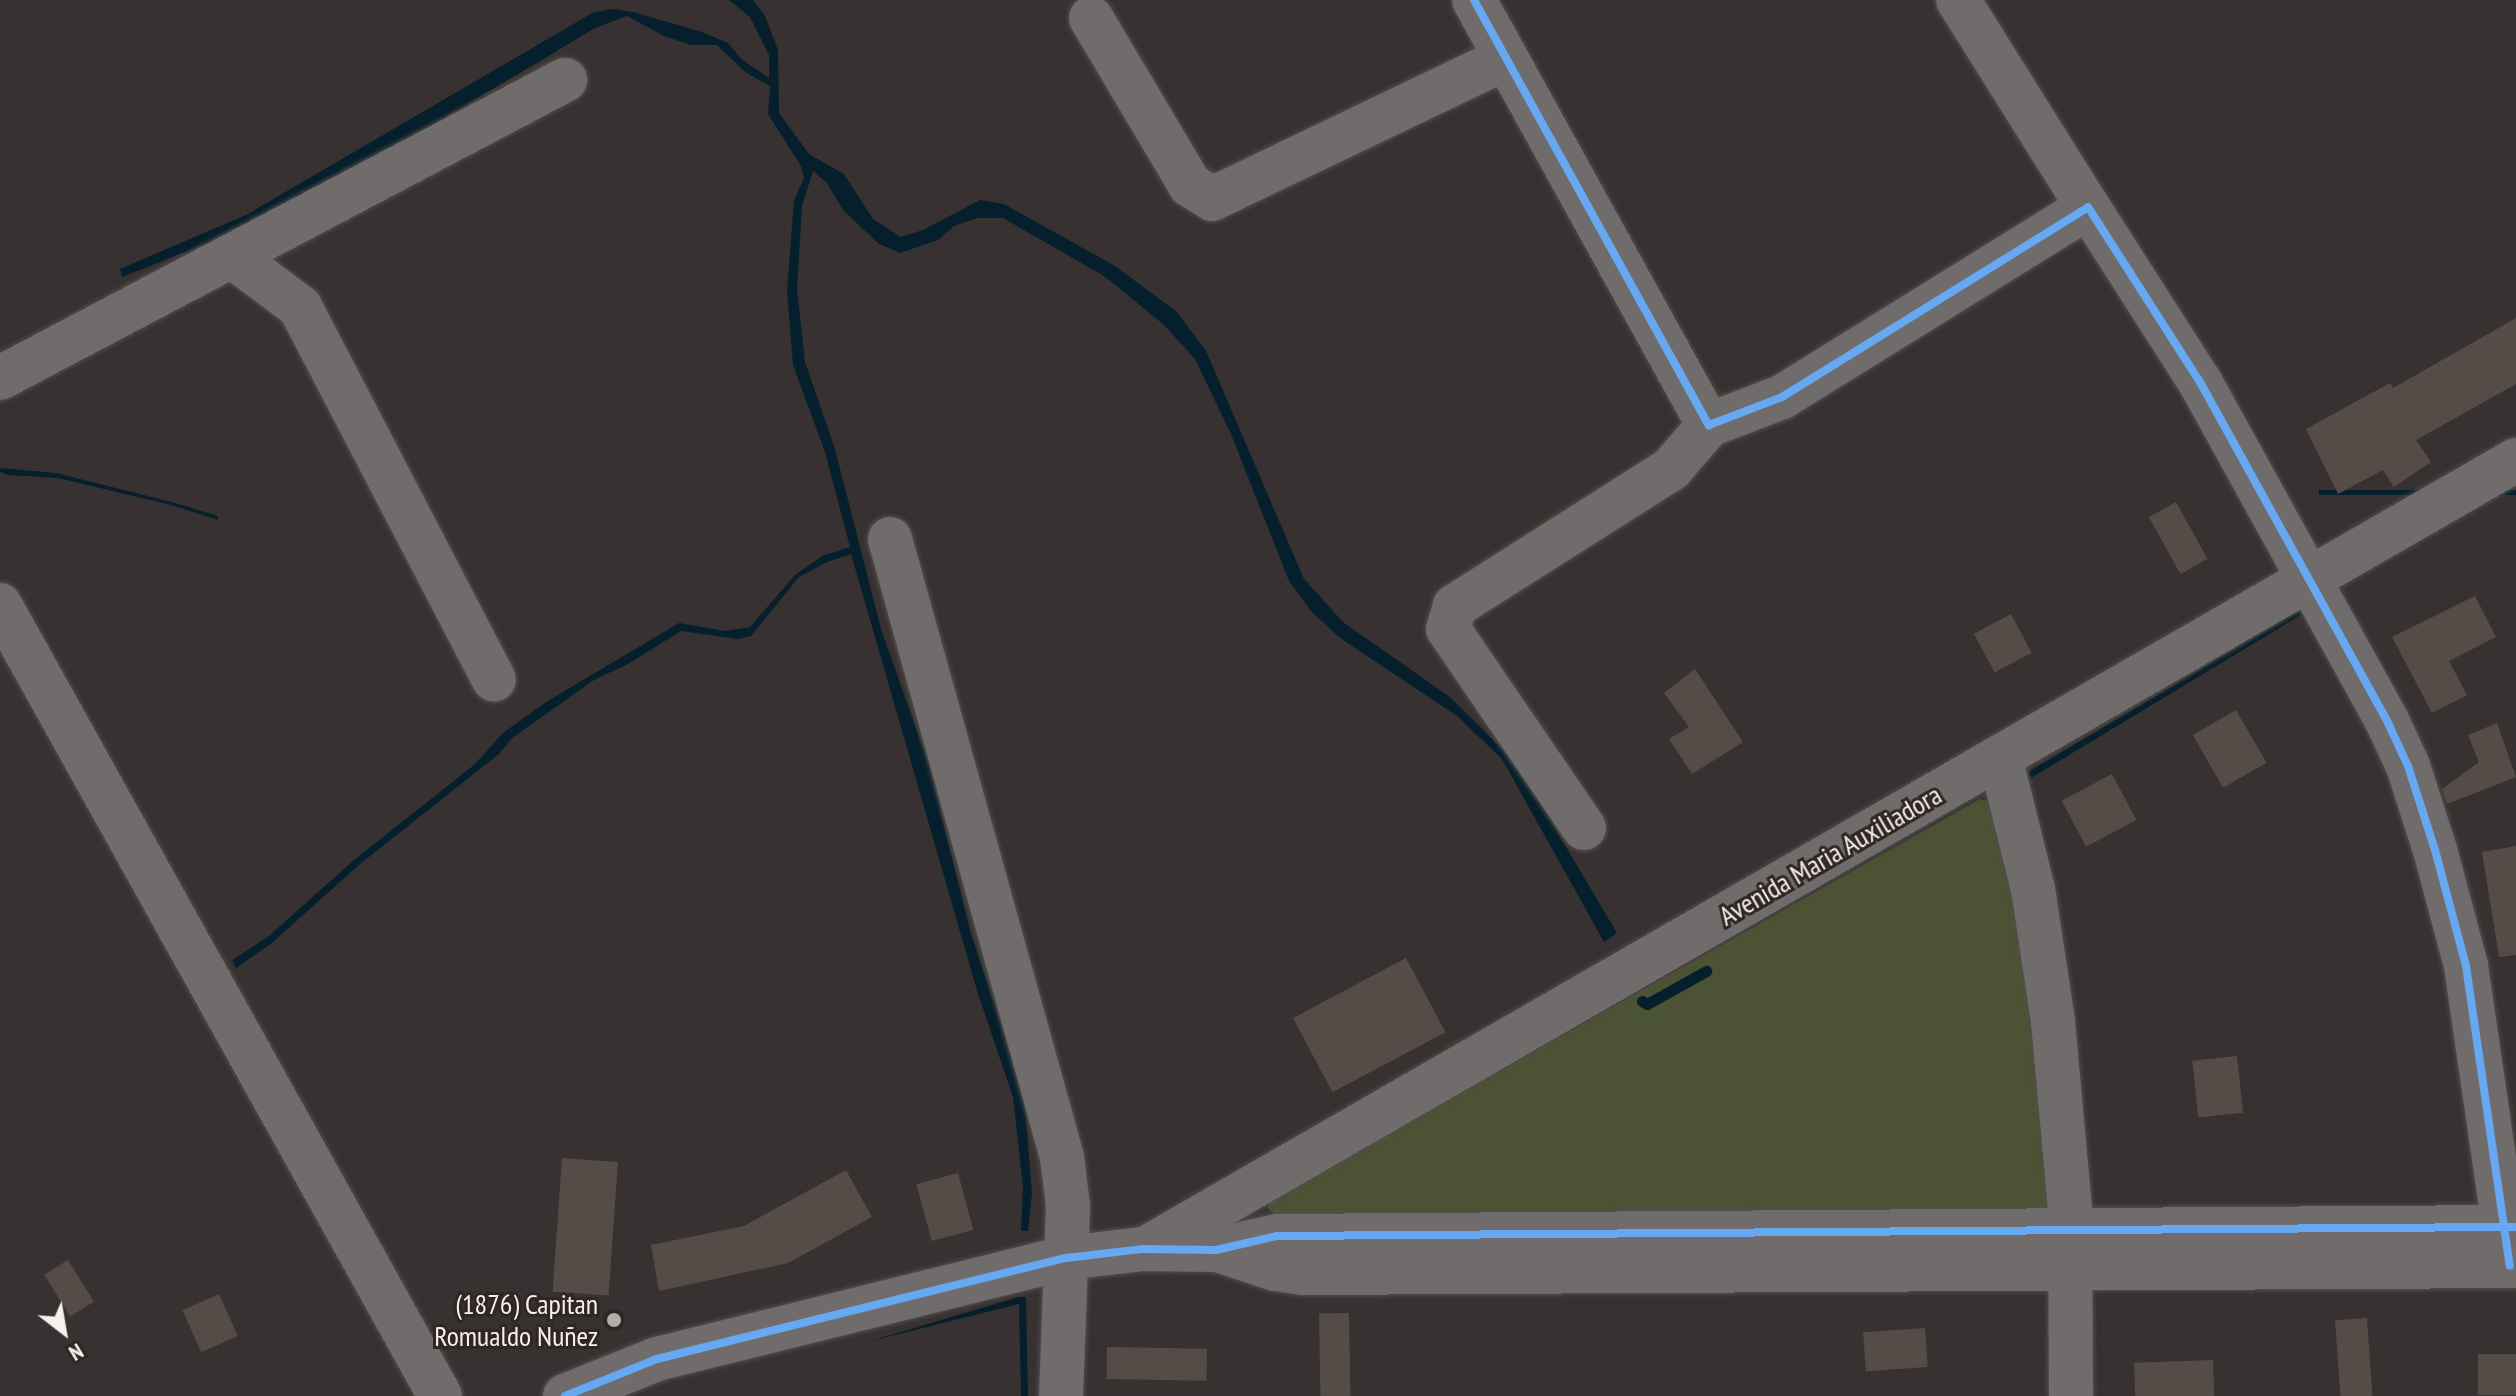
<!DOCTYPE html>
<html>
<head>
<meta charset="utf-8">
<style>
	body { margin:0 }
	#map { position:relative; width:2516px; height:1396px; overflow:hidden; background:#373231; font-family:"PT Sans Narrow",sans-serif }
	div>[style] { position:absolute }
	.green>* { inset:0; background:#4c5334 }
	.water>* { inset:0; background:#051f2c; transform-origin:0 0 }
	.stream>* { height:11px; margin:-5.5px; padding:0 5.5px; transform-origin:5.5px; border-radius:5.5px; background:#051f2c }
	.building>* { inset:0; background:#554c48; transform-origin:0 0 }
	.roads { filter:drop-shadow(0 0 2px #524e4c) drop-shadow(0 0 2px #524e4c) }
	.street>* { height:44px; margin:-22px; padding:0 22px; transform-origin:22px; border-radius:22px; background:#6f6c6b }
	.cycleway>* { height:8px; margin:-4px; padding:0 4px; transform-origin:4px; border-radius:4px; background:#66a8f1 }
	.dots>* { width:22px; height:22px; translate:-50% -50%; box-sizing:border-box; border:4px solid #302724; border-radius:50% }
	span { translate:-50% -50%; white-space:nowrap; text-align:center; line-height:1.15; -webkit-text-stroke:6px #302724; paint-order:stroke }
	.street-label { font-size:28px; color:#f6f0ee }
	.poi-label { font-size:28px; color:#f6f0ee }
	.right { translate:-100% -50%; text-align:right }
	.north { position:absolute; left:24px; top:1292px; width:80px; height:80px; -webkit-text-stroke:6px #302724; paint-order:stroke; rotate:149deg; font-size:22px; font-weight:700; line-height:32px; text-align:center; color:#f6f0ee }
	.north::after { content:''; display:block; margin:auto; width:28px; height:36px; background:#f6f0ee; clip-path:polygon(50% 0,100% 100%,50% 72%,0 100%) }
</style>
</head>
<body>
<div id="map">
	<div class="green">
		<i style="clip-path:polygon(1980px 799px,1989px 802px,2013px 894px,2034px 1032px,2049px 1206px,2043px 1210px,1279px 1216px,1269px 1210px,1267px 1206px,1275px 1198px)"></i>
	</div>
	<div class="water">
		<i style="clip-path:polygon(729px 0,753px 0,765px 16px,778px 50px,779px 113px,809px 154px,844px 174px,873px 219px,901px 237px,923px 230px,980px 200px,1004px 204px,1115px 266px,1177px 312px,1206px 351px,1304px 579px,1343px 622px,1451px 698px,1517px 764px,1617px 933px,1604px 942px,1502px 759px,1457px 716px,1340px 638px,1311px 611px,1289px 581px,1231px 434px,1195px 359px,1163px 324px,1104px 276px,1003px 218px,977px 218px,954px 226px,938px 240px,900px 253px,879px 244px,844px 211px,826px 182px,813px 171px,802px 206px,797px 290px,805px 362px,835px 449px,881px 629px,929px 765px,971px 934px,1024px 1094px,1032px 1193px,1028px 1231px,1021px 1231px,1023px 1187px,1013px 1097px,978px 994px,851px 554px,827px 562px,799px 577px,751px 636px,738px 639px,681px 631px,628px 664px,594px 680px,512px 738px,499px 754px,360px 864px,272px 943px,236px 968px,232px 960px,269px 936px,354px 860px,474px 765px,504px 732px,546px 702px,679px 623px,725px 631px,750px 627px,795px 575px,822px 556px,850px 547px,825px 452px,793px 365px,787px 291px,794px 200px,804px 178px,801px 166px,768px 114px,770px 86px,745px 72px,717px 45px,691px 45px,664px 36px,627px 16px,595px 28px,424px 130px,223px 237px,122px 277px,120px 269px,246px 215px,594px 12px,613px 9px,633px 12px,702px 32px,728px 43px,741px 59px,769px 78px,769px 55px,750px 17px)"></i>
		<i style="clip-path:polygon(0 468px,56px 473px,172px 502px,218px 516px,218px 520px,171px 505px,58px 478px,8px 475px,0 472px)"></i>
		<i style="left:2516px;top:490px;width:5px;height:197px;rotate:90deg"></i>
		<i style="clip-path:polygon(2307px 606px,2309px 610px,2031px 778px,2028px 772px)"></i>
		<i style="clip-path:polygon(1019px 1297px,1026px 1297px,1028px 1396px,1021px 1396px,1019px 1304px,867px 1342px)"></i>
	</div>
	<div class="stream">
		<i style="left:1642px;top:1001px;width:6px;rotate:31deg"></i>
		<i style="left:1647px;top:1004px;width:68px;rotate:-29.2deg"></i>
	</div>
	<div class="building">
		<i style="clip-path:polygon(2516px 318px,2516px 384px,2416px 440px,2431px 462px,2394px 487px,2383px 470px,2338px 494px,2306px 429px,2390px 383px,2393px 388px)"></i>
		<i style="left:2176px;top:502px;width:65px;height:31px;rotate:61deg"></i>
		<i style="clip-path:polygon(2475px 596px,2496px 637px,2449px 661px,2467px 695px,2432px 713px,2392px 637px)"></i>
		<i style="left:2011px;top:614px;width:44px;height:42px;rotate:62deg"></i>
		<i style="clip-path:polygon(1695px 669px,1743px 742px,1692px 774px,1669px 739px,1689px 727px,1664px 693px)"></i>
		<i style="left:2236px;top:710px;width:61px;height:50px;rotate:60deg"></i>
		<i style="clip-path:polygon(2497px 723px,2516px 777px,2447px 804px,2442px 789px,2479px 762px,2468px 735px)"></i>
		<i style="left:2112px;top:774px;width:52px;height:57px;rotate:62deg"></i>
		<i style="clip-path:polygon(2516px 846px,2516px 955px,2499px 957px,2482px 852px)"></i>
		<i style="left:1406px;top:958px;width:84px;height:128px;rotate:62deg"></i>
		<i style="left:2237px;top:1056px;width:57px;height:45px;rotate:84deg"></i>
		<i style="left:562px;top:1158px;width:56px;height:134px;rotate:4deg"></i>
		<i style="clip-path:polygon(846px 1170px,872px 1217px,788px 1263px,659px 1291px,651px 1245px,744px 1226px)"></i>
		<i style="left:958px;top:1173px;width:59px;height:43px;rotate:75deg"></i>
		<i style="left:68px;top:1260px;width:49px;height:28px;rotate:58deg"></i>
		<i style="left:219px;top:1294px;width:46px;height:40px;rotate:66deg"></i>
		<i style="left:1349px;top:1313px;width:83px;height:30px;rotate:89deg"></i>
		<i style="left:2367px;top:1318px;width:78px;height:32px;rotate:86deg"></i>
		<i style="left:1925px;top:1328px;width:39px;height:62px;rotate:86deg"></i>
		<i style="left:1107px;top:1347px;width:100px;height:32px;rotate:1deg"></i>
		<i style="left:2516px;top:1354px;width:41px;height:38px;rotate:90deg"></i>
		<i style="left:2213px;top:1360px;width:36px;height:79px;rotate:88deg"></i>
	</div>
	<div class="roads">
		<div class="street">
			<i style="left:1474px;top:0;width:486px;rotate:61.1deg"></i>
			<i style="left:1709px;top:425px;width:78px;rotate:-21deg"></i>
			<i style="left:1782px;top:397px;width:360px;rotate:-31.8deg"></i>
			<i style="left:2088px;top:207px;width:208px;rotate:57.4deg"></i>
			<i style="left:2200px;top:382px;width:389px;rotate:61.1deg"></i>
			<i style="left:2388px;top:723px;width:47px;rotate:65.1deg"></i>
			<i style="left:2408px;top:766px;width:88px;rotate:72.2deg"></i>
			<i style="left:2435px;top:850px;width:120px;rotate:75deg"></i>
			<i style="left:2466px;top:966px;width:303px;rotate:81.7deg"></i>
			<i style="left:1958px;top:0;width:244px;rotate:57.9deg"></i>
			<i style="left:1091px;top:18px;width:194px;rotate:59.3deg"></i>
			<i style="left:1190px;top:185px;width:26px;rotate:32deg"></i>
			<i style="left:1212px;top:199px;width:326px;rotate:-25.6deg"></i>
			<i style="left:232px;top:256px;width:85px;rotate:36.9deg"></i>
			<i style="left:300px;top:307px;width:420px;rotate:62.5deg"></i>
			<i style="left:0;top:378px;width:639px;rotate:-27.81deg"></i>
			<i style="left:890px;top:539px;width:641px;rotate:74.45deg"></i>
			<i style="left:1062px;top:1157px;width:49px;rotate:83deg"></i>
			<i style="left:1068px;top:1206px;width:190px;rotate:92.1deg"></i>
			<i style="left:0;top:605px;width:905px;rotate:60.91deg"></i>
			<i style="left:2000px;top:757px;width:136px;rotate:76deg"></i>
			<i style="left:2033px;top:889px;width:134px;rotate:81.4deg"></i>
			<i style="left:2053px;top:1022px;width:189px;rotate:84.8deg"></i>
			<i style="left:2070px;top:1210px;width:186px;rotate:89.7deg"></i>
			<i style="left:1584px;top:828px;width:241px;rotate:-124.3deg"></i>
			<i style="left:1448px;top:629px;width:24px;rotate:-73deg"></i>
			<i style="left:1455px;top:606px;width:256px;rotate:-32.4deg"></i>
			<i style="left:1671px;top:469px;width:58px;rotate:-49.2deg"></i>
			<i style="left:1145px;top:1249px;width:1582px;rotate:-29.92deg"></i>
			<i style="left:1218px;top:1250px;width:60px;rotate:18.4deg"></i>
			<i style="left:1275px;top:1269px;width:27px;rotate:8deg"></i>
			<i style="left:1302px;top:1273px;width:1214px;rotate:-0.33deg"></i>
			<i style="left:565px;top:1396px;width:99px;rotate:-21.9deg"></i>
			<i style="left:657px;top:1359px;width:421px;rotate:-13.9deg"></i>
			<i style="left:1066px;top:1258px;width:78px;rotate:-6.7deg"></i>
			<i style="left:1143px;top:1249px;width:73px;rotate:0.8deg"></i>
			<i style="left:1216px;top:1250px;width:63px;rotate:-12.9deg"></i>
			<i style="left:1277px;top:1236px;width:1239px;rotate:-0.42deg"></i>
		</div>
	</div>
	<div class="cycleway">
		<i style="left:1474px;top:0;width:486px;rotate:61.1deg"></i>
		<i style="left:1709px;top:425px;width:78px;rotate:-21deg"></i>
		<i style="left:1782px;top:397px;width:360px;rotate:-31.8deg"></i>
		<i style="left:2088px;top:207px;width:208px;rotate:57.4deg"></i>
		<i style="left:2200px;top:382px;width:389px;rotate:61.1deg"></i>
		<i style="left:2388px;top:723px;width:47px;rotate:65.1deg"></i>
		<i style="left:2408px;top:766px;width:88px;rotate:72.2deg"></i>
		<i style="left:2435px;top:850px;width:120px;rotate:75deg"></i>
		<i style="left:2466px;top:966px;width:303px;rotate:81.7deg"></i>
		<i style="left:565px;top:1396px;width:99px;rotate:-21.9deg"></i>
		<i style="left:657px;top:1359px;width:421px;rotate:-13.9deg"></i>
		<i style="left:1066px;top:1258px;width:78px;rotate:-6.7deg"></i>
		<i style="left:1143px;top:1249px;width:73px;rotate:0.8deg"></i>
		<i style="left:1216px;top:1250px;width:63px;rotate:-12.9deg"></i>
		<i style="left:1277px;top:1236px;width:1239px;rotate:-0.42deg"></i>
	</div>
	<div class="dots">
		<i style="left:614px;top:1320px;background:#b3aeac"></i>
	</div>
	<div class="street-label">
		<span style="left:1830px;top:855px;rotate:-30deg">Avenida Maria Auxiliadora</span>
	</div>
	<div class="poi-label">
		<span class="right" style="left:598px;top:1320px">(1876) Capitan<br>Romualdo Nuñez</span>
	</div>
	<div class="north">N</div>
</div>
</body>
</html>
